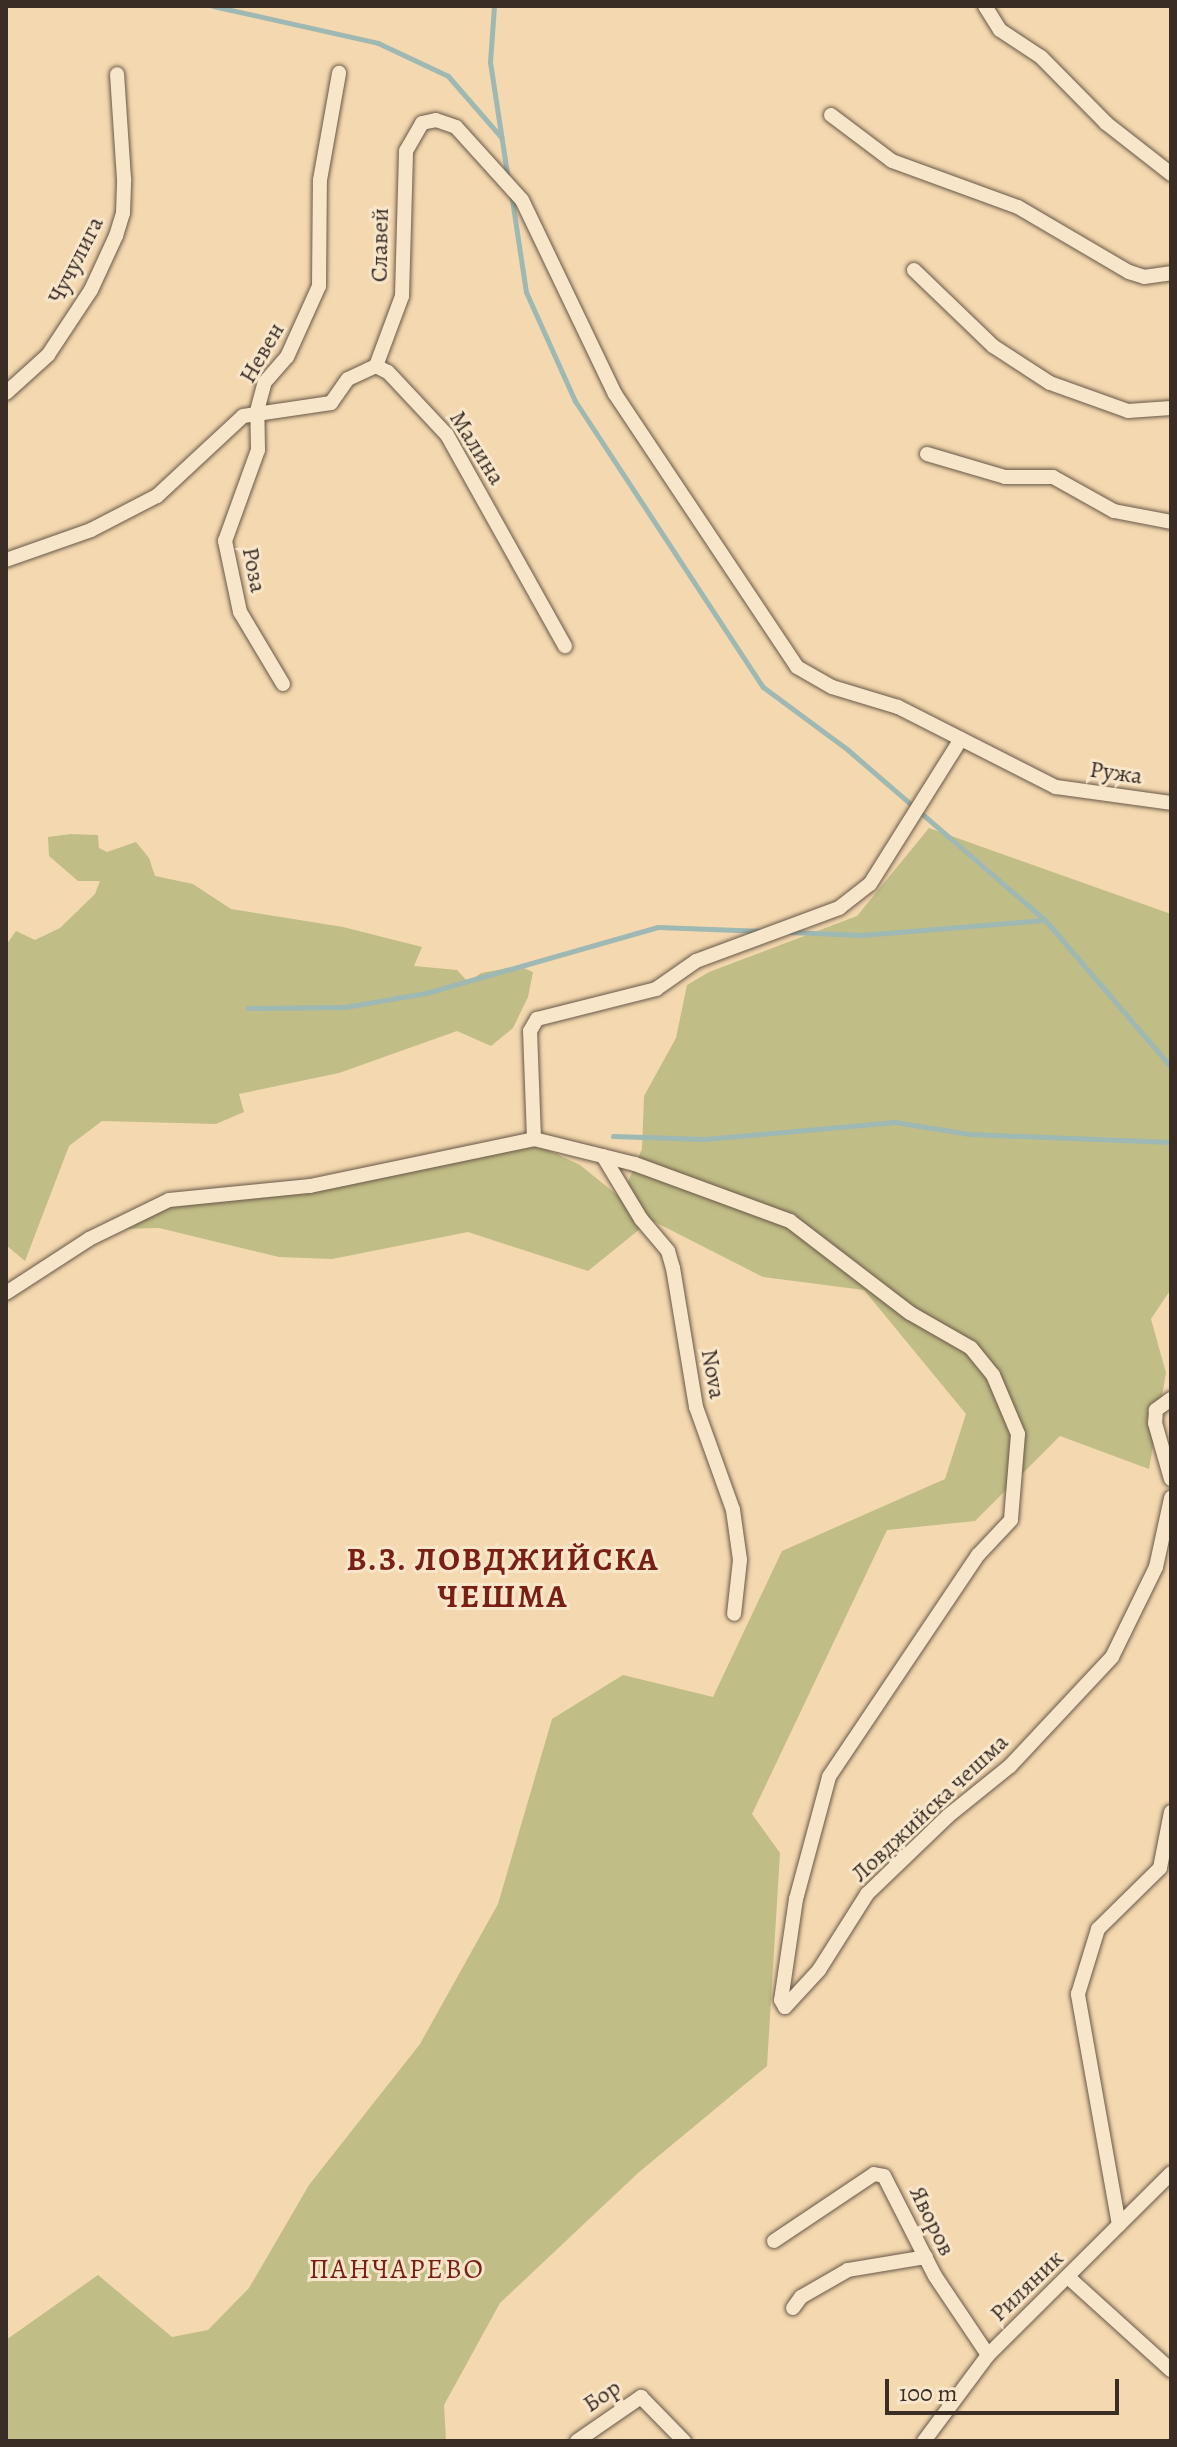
<!DOCTYPE html>
<html>
<head>
<meta charset="utf-8">
<style>
	body { margin:0 }
	#map { position:relative; width:1177px; height:2447px; overflow:hidden; background:#f4d8af; font-family:Alegreya,serif }
	div>[style] { position:absolute }
	.green>* { inset:0; background:#c1bd86 }
	.stream>* { height:5px; margin:-2.5px; padding:0 2.5px; transform-origin:2.5px; border-radius:2.5px; background:#9eb8b3 }
	.roads { filter:drop-shadow(0 0 2px #685848) drop-shadow(0 0 2px #685848) }
	.minor>* { height:14px; margin:-7px; padding:0 7px; transform-origin:7px; border-radius:7px; background:#f8e6cb }
	span { translate:-50% -50%; white-space:nowrap; text-align:center; line-height:1.15; -webkit-text-stroke:6px #f8e6cb; paint-order:stroke }
	.street-label { font-size:24px; color:#392d26 }
	.quarter-label { font-size:28px; color:#7a1f14; letter-spacing:2px }
	.district-label { font-size:32px; color:#7a1f14; font-weight:700; letter-spacing:2px }
	.frame { position:absolute; inset:0; border:8px solid #392d26; pointer-events:none }
	.scale { position:absolute; left:885px; top:2379px; width:234px; height:36px; box-sizing:border-box; border:4px solid #392d26; border-top:0; padding-left:10px; font-size:24px; line-height:28px; white-space:nowrap; color:#392d26; -webkit-text-stroke:6px #f8e6cb; paint-order:stroke }
</style>
</head>
<body>
<div id="map">
	<div class="green">
		<i style="clip-path:polygon(929px 828px,1171px 914px,1171px 1289px,1151px 1319px,1166px 1373px,1149px 1469px,1060px 1436px,975px 1521px,887px 1530px,752px 1814px,780px 1853px,767px 2066px,638px 2173px,500px 2303px,444px 2405px,446px 2441px,6px 2441px,6px 2340px,98px 2275px,172px 2337px,208px 2330px,249px 2288px,309px 2185px,420px 2044px,498px 1904px,552px 1719px,623px 1675px,713px 1697px,782px 1551px,945px 1479px,966px 1414px,864px 1290px,763px 1277px,651px 1220px,588px 1271px,468px 1232px,332px 1259px,279px 1257px,159px 1228px,116px 1229px,171px 1206px,533px 1143px,580px 1165px,621px 1198px,642px 1149px,644px 1096px,676px 1038px,687px 985px,709px 972px,857px 916px)"></i>
		<i style="clip-path:polygon(71px 834px,98px 835px,99px 848px,107px 852px,136px 842px,149px 858px,155px 876px,193px 884px,231px 909px,343px 927px,422px 947px,414px 966px,457px 970px,468px 982px,481px 973px,519px 966px,533px 972px,528px 997px,513px 1028px,491px 1046px,457px 1031px,339px 1073px,239px 1094px,244px 1112px,216px 1124px,102px 1121px,69px 1146px,25px 1261px,6px 1245px,6px 945px,16px 931px,35px 940px,60px 928px,95px 894px,100px 881px,78px 881px,49px 856px,48px 837px)"></i>
	</div>
	<div class="stream">
		<i style="left:213px;top:6px;width:169px;rotate:12.6deg"></i>
		<i style="left:378px;top:43px;width:77px;rotate:25.2deg"></i>
		<i style="left:448px;top:76px;width:81px;rotate:49deg"></i>
		<i style="left:494px;top:6px;width:56px;rotate:94.1deg"></i>
		<i style="left:490px;top:62px;width:118px;rotate:81.3deg"></i>
		<i style="left:511px;top:193px;width:100px;rotate:81.4deg"></i>
		<i style="left:526px;top:292px;width:120px;rotate:65.8deg"></i>
		<i style="left:575px;top:401px;width:342px;rotate:56.7deg"></i>
		<i style="left:763px;top:687px;width:106px;rotate:36.5deg"></i>
		<i style="left:848px;top:750px;width:260px;rotate:40.8deg"></i>
		<i style="left:1045px;top:920px;width:194px;rotate:49.4deg"></i>
		<i style="left:790px;top:932px;width:72px;rotate:2.4deg"></i>
		<i style="left:862px;top:935px;width:182px;rotate:-4.7deg"></i>
		<i style="left:248px;top:1008px;width:97px;rotate:-0.6deg"></i>
		<i style="left:345px;top:1007px;width:82px;rotate:-9.8deg"></i>
		<i style="left:426px;top:993px;width:241px;rotate:-15.9deg"></i>
		<i style="left:658px;top:927px;width:106px;rotate:2.2deg"></i>
		<i style="left:613px;top:1136px;width:92px;rotate:1.9deg"></i>
		<i style="left:705px;top:1139px;width:191px;rotate:-5.1deg"></i>
		<i style="left:895px;top:1122px;width:75px;rotate:9.2deg"></i>
		<i style="left:969px;top:1134px;width:202px;rotate:2.3deg"></i>
	</div>
	<div class="roads">
		<div class="minor">
			<i style="left:985px;top:6px;width:28px;rotate:58deg"></i>
			<i style="left:1000px;top:30px;width:49px;rotate:33.4deg"></i>
			<i style="left:1041px;top:57px;width:93px;rotate:45.4deg"></i>
			<i style="left:1106px;top:123px;width:83px;rotate:38.1deg"></i>
			<i style="left:831px;top:115px;width:76px;rotate:37deg"></i>
			<i style="left:892px;top:161px;width:134px;rotate:20.1deg"></i>
			<i style="left:1018px;top:207px;width:129px;rotate:30.4deg"></i>
			<i style="left:1129px;top:272px;width:16px;rotate:18deg"></i>
			<i style="left:1144px;top:277px;width:27px;rotate:-8deg"></i>
			<i style="left:914px;top:270px;width:110px;rotate:43.9deg"></i>
			<i style="left:993px;top:346px;width:68px;rotate:33deg"></i>
			<i style="left:1050px;top:383px;width:83px;rotate:19.7deg"></i>
			<i style="left:1128px;top:411px;width:43px;rotate:-4deg"></i>
			<i style="left:376px;top:366px;width:75px;rotate:-69.6deg"></i>
			<i style="left:402px;top:296px;width:145px;rotate:-88.4deg"></i>
			<i style="left:406px;top:151px;width:32px;rotate:-60deg"></i>
			<i style="left:422px;top:123px;width:14px;rotate:-12deg"></i>
			<i style="left:436px;top:120px;width:21px;rotate:19deg"></i>
			<i style="left:456px;top:127px;width:98px;rotate:47.9deg"></i>
			<i style="left:522px;top:200px;width:215px;rotate:64.4deg"></i>
			<i style="left:615px;top:394px;width:328px;rotate:56.3deg"></i>
			<i style="left:797px;top:667px;width:40px;rotate:29.7deg"></i>
			<i style="left:832px;top:687px;width:69px;rotate:16.9deg"></i>
			<i style="left:898px;top:707px;width:177px;rotate:26.9deg"></i>
			<i style="left:1056px;top:787px;width:116px;rotate:7.9deg"></i>
			<i style="left:6px;top:393px;width:57px;rotate:-42.1deg"></i>
			<i style="left:48px;top:355px;width:78px;rotate:-56.5deg"></i>
			<i style="left:91px;top:290px;width:60px;rotate:-65.2deg"></i>
			<i style="left:116px;top:236px;width:24px;rotate:-73deg"></i>
			<i style="left:123px;top:213px;width:34px;rotate:-88deg"></i>
			<i style="left:124px;top:179px;width:105px;rotate:-93.8deg"></i>
			<i style="left:927px;top:454px;width:81px;rotate:16.4deg"></i>
			<i style="left:1005px;top:477px;width:48px"></i>
			<i style="left:1053px;top:477px;width:70px;rotate:29.1deg"></i>
			<i style="left:1114px;top:511px;width:58px;rotate:10.9deg"></i>
			<i style="left:6px;top:560px;width:90px;rotate:-19.4deg"></i>
			<i style="left:91px;top:530px;width:74px;rotate:-27.3deg"></i>
			<i style="left:157px;top:496px;width:117px;rotate:-42.9deg"></i>
			<i style="left:243px;top:416px;width:89px;rotate:-8.4deg"></i>
			<i style="left:331px;top:403px;width:29px;rotate:-55deg"></i>
			<i style="left:348px;top:379px;width:31px;rotate:-25deg"></i>
			<i style="left:376px;top:366px;width:13px;rotate:27deg"></i>
			<i style="left:388px;top:372px;width:86px;rotate:46.9deg"></i>
			<i style="left:447px;top:435px;width:242px;rotate:60.8deg"></i>
			<i style="left:283px;top:684px;width:84px;rotate:-120.8deg"></i>
			<i style="left:240px;top:612px;width:73px;rotate:-101.9deg"></i>
			<i style="left:225px;top:541px;width:97px;rotate:-70.1deg"></i>
			<i style="left:258px;top:450px;width:39px;rotate:-91deg"></i>
			<i style="left:257px;top:411px;width:30px;rotate:-75deg"></i>
			<i style="left:265px;top:382px;width:33px;rotate:-49deg"></i>
			<i style="left:287px;top:357px;width:78px;rotate:-65.7deg"></i>
			<i style="left:319px;top:286px;width:106px;rotate:-89.5deg"></i>
			<i style="left:320px;top:180px;width:109px;rotate:-79.9deg"></i>
			<i style="left:534px;top:1139px;width:108px;rotate:-92.1deg"></i>
			<i style="left:530px;top:1031px;width:14px;rotate:-60deg"></i>
			<i style="left:537px;top:1019px;width:123px;rotate:-14.1deg"></i>
			<i style="left:656px;top:989px;width:49px;rotate:-35deg"></i>
			<i style="left:696px;top:961px;width:153px;rotate:-20.3deg"></i>
			<i style="left:839px;top:908px;width:39px;rotate:-38deg"></i>
			<i style="left:870px;top:884px;width:171px;rotate:-57.9deg"></i>
			<i style="left:603px;top:1156px;width:74px;rotate:58.9deg"></i>
			<i style="left:641px;top:1219px;width:42px;rotate:49.8deg"></i>
			<i style="left:668px;top:1251px;width:18px;rotate:74deg"></i>
			<i style="left:673px;top:1268px;width:141px;rotate:80.6deg"></i>
			<i style="left:696px;top:1407px;width:109px;rotate:70.2deg"></i>
			<i style="left:733px;top:1510px;width:50px;rotate:82deg"></i>
			<i style="left:740px;top:1560px;width:54px;rotate:96.3deg"></i>
			<i style="left:6px;top:1293px;width:99px;rotate:-33deg"></i>
			<i style="left:89px;top:1239px;width:89px;rotate:-26deg"></i>
			<i style="left:169px;top:1200px;width:142px;rotate:-5.7deg"></i>
			<i style="left:310px;top:1186px;width:229px;rotate:-11.8deg"></i>
			<i style="left:534px;top:1139px;width:104px;rotate:13.9deg"></i>
			<i style="left:635px;top:1164px;width:165px;rotate:20.2deg"></i>
			<i style="left:790px;top:1221px;width:151px;rotate:37.5deg"></i>
			<i style="left:910px;top:1313px;width:70px;rotate:29.8deg"></i>
			<i style="left:971px;top:1348px;width:35px;rotate:51deg"></i>
			<i style="left:993px;top:1375px;width:64px;rotate:67deg"></i>
			<i style="left:1018px;top:1434px;width:86px;rotate:94.7deg"></i>
			<i style="left:1011px;top:1520px;width:48px;rotate:133.3deg"></i>
			<i style="left:978px;top:1555px;width:267px;rotate:123.9deg"></i>
			<i style="left:829px;top:1777px;width:126px;rotate:105.1deg"></i>
			<i style="left:796px;top:1899px;width:102px;rotate:98.4deg"></i>
			<i style="left:781px;top:2000px;width:8px;rotate:60deg"></i>
			<i style="left:785px;top:2007px;width:50px;rotate:-47.4deg"></i>
			<i style="left:819px;top:1970px;width:90px;rotate:-57.7deg"></i>
			<i style="left:867px;top:1894px;width:112px;rotate:-43.9deg"></i>
			<i style="left:948px;top:1816px;width:80px;rotate:-38.9deg"></i>
			<i style="left:1010px;top:1766px;width:149px;rotate:-46.9deg"></i>
			<i style="left:1112px;top:1657px;width:100px;rotate:-63.9deg"></i>
			<i style="left:1156px;top:1567px;width:71px;rotate:-77.7deg"></i>
			<i style="left:1171px;top:1399px;width:19px;rotate:144deg"></i>
			<i style="left:1156px;top:1410px;width:13px;rotate:94deg"></i>
			<i style="left:1155px;top:1423px;width:58px;rotate:74.1deg"></i>
			<i style="left:1119px;top:2225px;width:235px;rotate:-100.1deg"></i>
			<i style="left:1078px;top:1994px;width:68px;rotate:-72.9deg"></i>
			<i style="left:1098px;top:1929px;width:87px;rotate:-44.5deg"></i>
			<i style="left:1160px;top:1868px;width:57px;rotate:-78.9deg"></i>
			<i style="left:774px;top:2241px;width:120px;rotate:-33.8deg"></i>
			<i style="left:874px;top:2174px;width:10px;rotate:11deg"></i>
			<i style="left:884px;top:2176px;width:112px;rotate:63deg"></i>
			<i style="left:935px;top:2276px;width:95px;rotate:56.1deg"></i>
			<i style="left:1068px;top:2277px;width:139px;rotate:42.1deg"></i>
			<i style="left:793px;top:2308px;width:14px;rotate:-54deg"></i>
			<i style="left:801px;top:2297px;width:54px;rotate:-29.9deg"></i>
			<i style="left:848px;top:2270px;width:79px;rotate:-9.5deg"></i>
			<i style="left:577px;top:2441px;width:78px;rotate:-34.5deg"></i>
			<i style="left:641px;top:2397px;width:62px;rotate:45.7deg"></i>
			<i style="left:924px;top:2441px;width:107px;rotate:-53.3deg"></i>
			<i style="left:988px;top:2355px;width:258px;rotate:-44.8deg"></i>
		</div>
	</div>
	<div class="street-label">
		<span style="left:380px;top:245px;rotate:-89deg">Славей</span>
		<span style="left:76px;top:260px;rotate:-63deg">Чучулига</span>
		<span style="left:262px;top:353px;rotate:-60deg">Невен</span>
		<span style="left:477px;top:448px;rotate:58deg">Малина</span>
		<span style="left:254px;top:570px;rotate:79deg">Роза</span>
		<span style="left:1116px;top:773px;rotate:8deg">Ружа</span>
		<span style="left:713px;top:1374px;rotate:80deg">Nova</span>
		<span style="left:930px;top:1808px;rotate:-43deg">Ловджийска чешма</span>
		<span style="left:932px;top:2221px;rotate:64deg">Яворов</span>
		<span style="left:1027px;top:2286px;rotate:-44deg">Риляник</span>
		<span style="left:602px;top:2396px;rotate:-34deg">Бор</span>
	</div>
	<div class="quarter-label">
		<span style="left:397px;top:2269px">ПАНЧАРЕВО</span>
	</div>
	<div class="district-label">
		<span style="left:503px;top:1578px">В.З. ЛОВДЖИЙСКА<br>ЧЕШМА</span>
	</div>
	<div class="frame"></div>
	<div class="scale">100 m</div>
</div>
</body>
</html>
